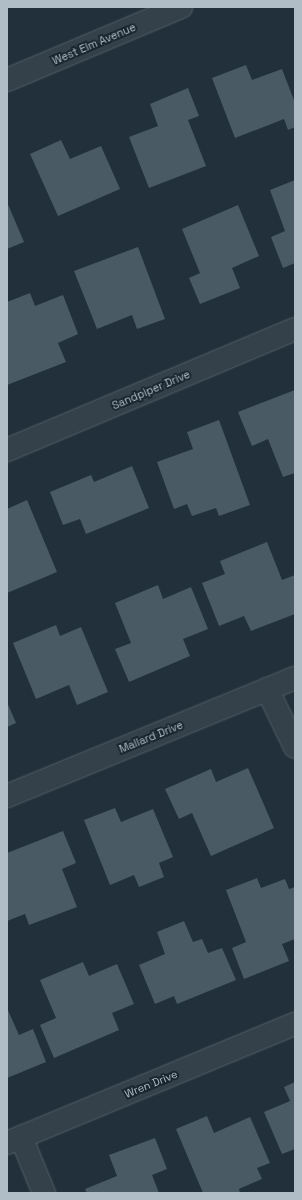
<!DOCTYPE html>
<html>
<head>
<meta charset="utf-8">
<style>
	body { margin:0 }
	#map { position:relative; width:302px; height:1200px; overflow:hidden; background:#21303a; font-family:"Space Grotesk",sans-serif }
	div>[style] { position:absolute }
	.building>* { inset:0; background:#4a5a65 }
	.roads { filter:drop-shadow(0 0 1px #535f68) drop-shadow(0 0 1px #535f68) }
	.minor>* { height:22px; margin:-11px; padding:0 11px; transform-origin:11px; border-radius:11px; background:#35414a }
	.tertiary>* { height:22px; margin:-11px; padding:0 11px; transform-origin:11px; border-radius:11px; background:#35414a }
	span { translate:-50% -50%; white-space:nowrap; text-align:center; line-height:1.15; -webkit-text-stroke:4px #1a262f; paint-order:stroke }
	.street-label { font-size:11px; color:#b0bcc6 }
	.frame { position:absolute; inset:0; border:8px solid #b0bcc6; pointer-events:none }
</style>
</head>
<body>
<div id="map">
	<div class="building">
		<i style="clip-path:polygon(246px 65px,252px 80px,282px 69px,295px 103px,295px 127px,288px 130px,284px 119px,235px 138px,212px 78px)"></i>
		<i style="clip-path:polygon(188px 88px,199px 116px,188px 120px,206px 166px,149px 188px,129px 137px,158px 126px,150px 104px)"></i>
		<i style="clip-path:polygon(61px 140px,70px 159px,101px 146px,120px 189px,58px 216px,30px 154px)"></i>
		<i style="clip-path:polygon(295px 180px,295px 263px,283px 268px,271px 237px,285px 231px,270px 190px)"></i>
		<i style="clip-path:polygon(7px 202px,24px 242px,7px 249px)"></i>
		<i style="clip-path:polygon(238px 205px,259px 256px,232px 268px,240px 288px,200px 304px,189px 278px,200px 273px,182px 229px)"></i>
		<i style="clip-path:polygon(138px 247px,165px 319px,137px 329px,132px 315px,97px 329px,74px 271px)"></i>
		<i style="clip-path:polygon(30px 293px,35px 306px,63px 295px,78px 334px,58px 343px,66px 362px,7px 385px,7px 302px)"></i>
		<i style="clip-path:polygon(295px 390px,295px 473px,283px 477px,268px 439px,252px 446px,238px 412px)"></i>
		<i style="clip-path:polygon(219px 420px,250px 505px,219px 516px,216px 508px,192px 516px,187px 504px,174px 509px,157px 462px,193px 449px,187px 432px)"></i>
		<i style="clip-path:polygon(132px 466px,149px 508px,86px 534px,80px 519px,63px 525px,50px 492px,91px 475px,94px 482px)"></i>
		<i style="clip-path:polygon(27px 500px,57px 572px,7px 593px,7px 509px)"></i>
		<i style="clip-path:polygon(267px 542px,282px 580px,295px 575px,295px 614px,251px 631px,244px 616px,219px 626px,202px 583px,225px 574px,220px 561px)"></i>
		<i style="clip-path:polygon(158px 585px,163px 599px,191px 587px,208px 629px,183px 639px,190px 656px,129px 682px,115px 649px,131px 643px,115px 603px)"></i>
		<i style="clip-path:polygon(56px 625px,60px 636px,81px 627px,108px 692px,77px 705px,69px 685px,36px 699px,13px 643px)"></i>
		<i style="clip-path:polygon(7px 702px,16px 723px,7px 727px)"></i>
		<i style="clip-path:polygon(248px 768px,274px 828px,211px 856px,192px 813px,179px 819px,165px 789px,211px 769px,216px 782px)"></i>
		<i style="clip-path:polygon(115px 808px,121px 822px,153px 809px,173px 857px,159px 863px,164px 877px,139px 887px,134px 875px,110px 885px,84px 820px)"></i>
		<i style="clip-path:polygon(63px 831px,76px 863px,62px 869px,77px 907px,29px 925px,25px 914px,7px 921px,7px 853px)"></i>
		<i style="clip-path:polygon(257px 878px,261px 888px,285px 879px,289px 889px,295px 887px,295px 939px,282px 944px,289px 961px,244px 979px,232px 948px,246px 942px,226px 890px)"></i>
		<i style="clip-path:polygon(184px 921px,193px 942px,202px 939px,208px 953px,222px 948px,236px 980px,177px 1004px,174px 996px,155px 1004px,139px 965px,165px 954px,157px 932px)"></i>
		<i style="clip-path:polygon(83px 962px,89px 976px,117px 964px,134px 1004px,112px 1013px,119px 1030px,54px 1058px,40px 1025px,56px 1018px,40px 980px)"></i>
		<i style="clip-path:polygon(7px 1008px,19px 1035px,33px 1029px,46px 1062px,7px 1078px)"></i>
		<i style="clip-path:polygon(295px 1082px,295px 1149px,282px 1154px,264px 1112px,290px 1101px,284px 1087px)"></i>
		<i style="clip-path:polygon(207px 1116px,214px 1133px,250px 1117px,270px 1163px,257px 1168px,262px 1179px,239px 1189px,240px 1193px,203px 1193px,176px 1129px)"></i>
		<i style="clip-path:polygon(155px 1138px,167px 1169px,152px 1175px,159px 1193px,87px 1193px,85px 1189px,117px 1176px,109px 1155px)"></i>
	</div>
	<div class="roads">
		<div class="minor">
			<i style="left:7px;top:450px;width:312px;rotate:-22.8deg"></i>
			<i style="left:267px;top:689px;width:64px;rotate:64.2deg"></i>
			<i style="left:7px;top:796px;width:311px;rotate:-22.3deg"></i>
			<i style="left:21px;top:1137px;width:61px;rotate:67.7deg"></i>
			<i style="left:7px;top:1143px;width:312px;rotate:-22.5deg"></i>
		</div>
		<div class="tertiary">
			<i style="left:7px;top:80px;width:189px;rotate:-22.8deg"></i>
		</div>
	</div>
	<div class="street-label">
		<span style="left:94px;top:44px;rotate:-23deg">West Elm Avenue</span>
		<span style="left:151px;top:390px;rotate:-23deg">Sandpiper Drive</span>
		<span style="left:151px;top:737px;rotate:-22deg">Mallard Drive</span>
		<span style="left:151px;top:1084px;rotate:-22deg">Wren Drive</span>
	</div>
	<div class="frame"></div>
</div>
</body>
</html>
